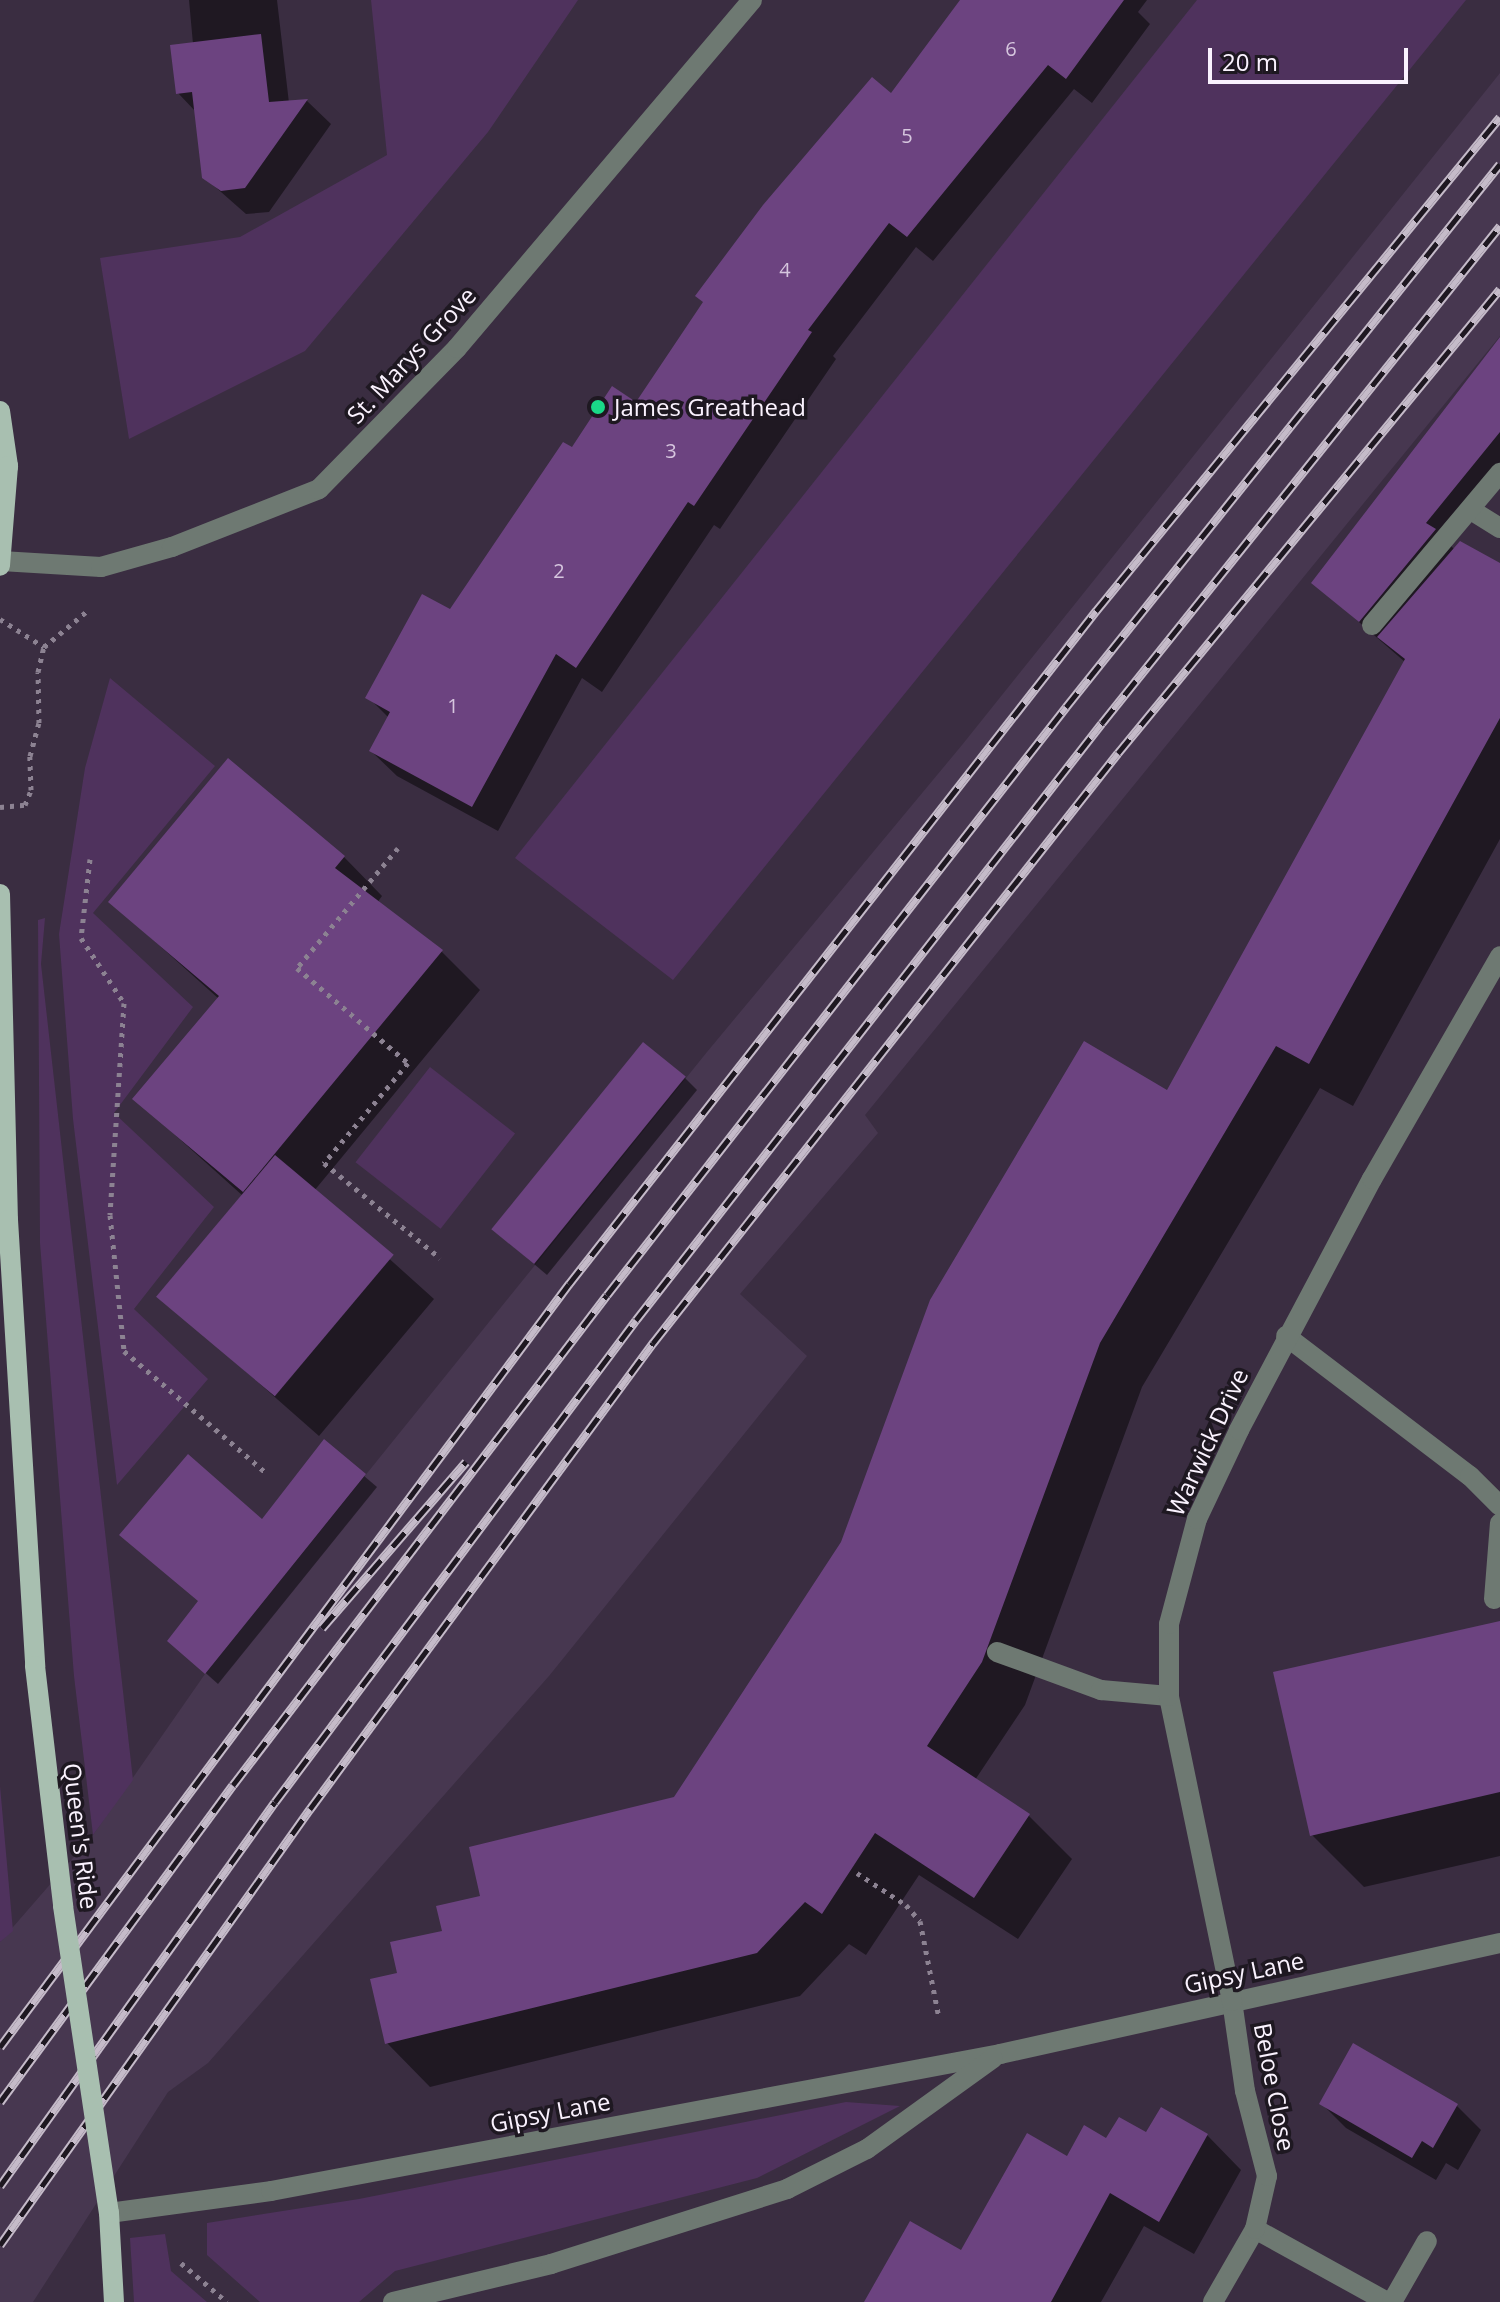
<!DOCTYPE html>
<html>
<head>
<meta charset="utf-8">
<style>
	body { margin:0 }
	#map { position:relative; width:1500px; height:2302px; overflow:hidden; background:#3a2d41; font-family:"Open Sans",sans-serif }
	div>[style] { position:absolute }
	.built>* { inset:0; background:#473750 }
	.green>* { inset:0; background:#4f325d; transform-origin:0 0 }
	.shadow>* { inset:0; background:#0007 }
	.building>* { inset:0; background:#6c4380; transform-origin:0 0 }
	.path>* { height:5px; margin-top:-2.5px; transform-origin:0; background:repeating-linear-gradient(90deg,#8c8292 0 4px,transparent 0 10px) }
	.minor>* { height:20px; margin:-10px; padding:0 10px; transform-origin:10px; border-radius:10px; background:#6e7972 }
	.major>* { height:20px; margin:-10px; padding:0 10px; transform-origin:10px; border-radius:10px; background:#a8bfb0 }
	.rail>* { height:9px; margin-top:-4.5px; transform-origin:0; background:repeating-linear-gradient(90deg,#1e1821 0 18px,#c5bbc9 0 36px); box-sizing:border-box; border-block:2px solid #c5bbc9 }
	.major-bridge>* { height:20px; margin:-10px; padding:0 10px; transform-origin:10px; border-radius:10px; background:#a8bfb0 }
	.dots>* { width:22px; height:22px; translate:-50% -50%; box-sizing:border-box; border:4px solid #1e1821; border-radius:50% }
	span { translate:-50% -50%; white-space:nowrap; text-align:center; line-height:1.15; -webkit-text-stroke:7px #1e1821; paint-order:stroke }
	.number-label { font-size:20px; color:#d6c6de }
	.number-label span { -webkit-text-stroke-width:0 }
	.street-label { font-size:24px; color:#faf2fe }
	.poi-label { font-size:24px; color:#faf2fe }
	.left { translate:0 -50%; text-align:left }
	.scale { position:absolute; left:1208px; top:48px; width:200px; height:36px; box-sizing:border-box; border:4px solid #faf2fe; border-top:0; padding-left:10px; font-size:24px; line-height:28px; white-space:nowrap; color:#faf2fe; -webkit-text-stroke:6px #1e1821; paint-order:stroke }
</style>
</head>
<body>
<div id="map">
	<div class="built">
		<i style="clip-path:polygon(1500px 73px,1500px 336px,865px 1115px,878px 1133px,740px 1294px,807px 1356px,549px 1676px,208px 2063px,168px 2092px,33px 2302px,0 2302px,0 1942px,93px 1835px,205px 1674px,707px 1052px,962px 745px)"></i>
	</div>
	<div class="green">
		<i style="clip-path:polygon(371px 0,578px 0,488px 132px,305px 351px,129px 439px,100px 258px,240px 237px,387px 155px)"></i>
		<i style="clip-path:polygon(1197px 0,1466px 0,673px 980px,515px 858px)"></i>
		<i style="clip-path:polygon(110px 678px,215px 766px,93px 913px,193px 1007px,114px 1113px,214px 1207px,134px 1309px,208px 1379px,117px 1485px,73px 1119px,59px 934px,85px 768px)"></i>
		<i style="clip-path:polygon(45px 918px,41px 964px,133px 1780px,93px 1835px,74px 1676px,40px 1243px,38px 920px)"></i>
		<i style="left:430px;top:1067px;width:108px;height:121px;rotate:38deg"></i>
		<i style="clip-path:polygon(0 1786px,13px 1931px,0 1942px)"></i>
		<i style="clip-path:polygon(846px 2102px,900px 2106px,757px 2178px,395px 2271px,359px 2302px,260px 2302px,207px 2255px,207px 2223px,359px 2199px)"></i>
		<i style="clip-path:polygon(165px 2234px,171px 2271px,207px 2302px,134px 2302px,130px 2238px)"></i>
	</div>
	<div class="shadow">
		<i style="clip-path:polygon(189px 0,277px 0,289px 103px,307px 101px,331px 124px,269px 212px,246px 214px,204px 177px,196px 112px,178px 93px,193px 44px)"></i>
		<i style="clip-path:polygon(962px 0,1147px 0,1138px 12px,1150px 24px,1092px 103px,1074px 89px,933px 261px,916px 247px,833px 356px,836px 359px,720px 529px,714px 525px,602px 692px,582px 678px,498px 831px,397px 776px,371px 751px,389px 718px,368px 697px,450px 612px,572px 450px,636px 405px,892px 96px)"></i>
		<i style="clip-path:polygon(1500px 340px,1500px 477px,1447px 542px,1455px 550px,1500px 565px,1500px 839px,1353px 1106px,1320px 1088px,1142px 1387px,1025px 1705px,975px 1780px,1029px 1816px,1072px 1859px,1018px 1939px,919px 1875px,866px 1955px,849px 1944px,800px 1996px,430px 2087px,387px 2043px,399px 1974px,482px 1897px,676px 1799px,1168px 1093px,1405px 662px,1314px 583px)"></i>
		<i style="clip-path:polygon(344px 857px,382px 896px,377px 903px,442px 952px,480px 990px,314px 1191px,434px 1299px,319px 1436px,159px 1295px,243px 1196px,135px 1099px,219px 999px,111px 902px)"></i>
		<i style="clip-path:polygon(685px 1078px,697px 1090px,547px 1275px,508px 1242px)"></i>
		<i style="clip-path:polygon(324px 1442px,377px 1487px,218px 1684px,182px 1652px)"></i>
		<i style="clip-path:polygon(1500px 1623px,1500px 1856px,1364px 1887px,1312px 1835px)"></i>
		<i style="clip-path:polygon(1354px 2046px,1457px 2106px,1481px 2130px,1458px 2170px,1446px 2163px,1436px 2180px,1346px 2128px,1322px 2104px)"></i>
		<i style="clip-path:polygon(1161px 2109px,1207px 2135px,1241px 2170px,1194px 2254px,1144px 2226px,1101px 2302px,875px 2302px,962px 2253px,1068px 2159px,1107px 2140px,1147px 2134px)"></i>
	</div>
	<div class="building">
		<i style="clip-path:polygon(960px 0,1124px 0,1066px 79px,1048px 65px,907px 237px,889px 223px,808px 330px,812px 332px,694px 506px,688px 502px,576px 668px,556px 654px,472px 807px,369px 751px,390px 712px,365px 698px,422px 594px,450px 609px,563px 442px,572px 447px,612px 386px,636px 402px,703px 302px,695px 296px,763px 205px,872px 77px,891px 93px)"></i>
		<i style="clip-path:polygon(261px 34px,269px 102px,308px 99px,245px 188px,221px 191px,202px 178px,192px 92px,176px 94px,170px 45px)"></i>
		<i style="clip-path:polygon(1500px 337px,1500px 432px,1426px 523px,1436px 529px,1359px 622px,1311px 583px)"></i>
		<i style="clip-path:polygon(1460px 541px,1500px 563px,1500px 718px,1309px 1064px,1276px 1046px,1100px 1343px,982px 1662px,927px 1746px,1030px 1814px,974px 1898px,875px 1833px,822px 1914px,805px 1902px,757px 1953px,385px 2044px,370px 1979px,397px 1973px,390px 1942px,442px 1931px,436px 1906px,480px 1896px,469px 1847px,674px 1797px,841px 1542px,930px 1300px,1084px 1041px,1167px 1090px,1405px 659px,1377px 637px)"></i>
		<i style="clip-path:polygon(228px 758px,345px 856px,335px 868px,443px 950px,243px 1192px,132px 1099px,219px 996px,108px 902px)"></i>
		<i style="left:643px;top:1042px;width:55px;height:241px;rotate:39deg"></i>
		<i style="left:275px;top:1155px;width:155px;height:185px;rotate:40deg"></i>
		<i style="clip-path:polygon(324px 1439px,366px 1474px,205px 1674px,167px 1641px,198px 1601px,119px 1535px,188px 1454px,262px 1519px)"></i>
		<i style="clip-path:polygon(1500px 1621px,1500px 1792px,1310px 1836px,1273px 1672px)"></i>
		<i style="clip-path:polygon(1353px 2043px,1458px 2104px,1433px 2148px,1422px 2141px,1412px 2158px,1319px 2104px)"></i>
		<i style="clip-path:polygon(1161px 2107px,1208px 2134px,1159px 2222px,1110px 2193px,1051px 2302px,864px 2302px,910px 2221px,961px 2250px,1027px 2133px,1067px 2156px,1084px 2125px,1106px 2138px,1119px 2117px,1146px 2132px)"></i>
	</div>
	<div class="path">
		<i style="left:0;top:619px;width:52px;rotate:32.5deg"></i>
		<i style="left:0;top:807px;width:25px;rotate:-5deg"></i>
		<i style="left:25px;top:805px;width:16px;rotate:-68deg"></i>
		<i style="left:31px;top:790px;width:34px;rotate:-92deg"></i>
		<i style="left:30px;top:756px;width:34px;rotate:-75deg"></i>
		<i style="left:39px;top:723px;width:51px;rotate:-91.1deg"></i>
		<i style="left:38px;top:672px;width:26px;rotate:-77deg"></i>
		<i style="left:44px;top:647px;width:56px;rotate:-39.9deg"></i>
		<i style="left:398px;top:848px;width:157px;rotate:130.1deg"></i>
		<i style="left:297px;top:968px;width:146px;rotate:40.6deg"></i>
		<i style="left:408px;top:1063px;width:131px;rotate:130deg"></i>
		<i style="left:324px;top:1163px;width:150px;rotate:39.3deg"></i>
		<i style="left:90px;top:859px;width:80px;rotate:96.5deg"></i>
		<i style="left:81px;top:938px;width:78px;rotate:56.5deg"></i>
		<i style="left:124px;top:1003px;width:212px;rotate:93.8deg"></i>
		<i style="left:110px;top:1215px;width:137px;rotate:84.1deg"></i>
		<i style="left:124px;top:1351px;width:186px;rotate:40.6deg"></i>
		<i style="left:857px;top:1873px;width:59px;rotate:33.1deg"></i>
		<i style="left:906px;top:1905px;width:21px;rotate:49deg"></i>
		<i style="left:920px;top:1921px;width:99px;rotate:78.9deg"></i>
		<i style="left:181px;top:2263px;width:60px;rotate:40.3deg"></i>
	</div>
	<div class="minor">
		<i style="left:1471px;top:510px;width:34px;rotate:32deg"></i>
		<i style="left:1px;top:561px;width:100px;rotate:3.4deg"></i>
		<i style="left:101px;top:567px;width:74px;rotate:-15.7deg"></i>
		<i style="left:172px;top:547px;width:158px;rotate:-21.5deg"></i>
		<i style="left:319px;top:489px;width:197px;rotate:-45.6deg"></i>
		<i style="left:457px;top:348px;width:456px;rotate:-49.7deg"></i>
		<i style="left:1372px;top:625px;width:199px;rotate:-49.9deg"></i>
		<i style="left:1286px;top:1336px;width:231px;rotate:37.3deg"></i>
		<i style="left:1470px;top:1476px;width:42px;rotate:45deg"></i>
		<i style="left:1494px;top:1599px;width:76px;rotate:-85.5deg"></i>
		<i style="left:997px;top:1652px;width:111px;rotate:20.1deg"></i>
		<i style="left:1101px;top:1690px;width:68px;rotate:5deg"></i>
		<i style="left:109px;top:2213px;width:163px;rotate:-7.7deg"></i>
		<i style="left:271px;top:2191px;width:742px;rotate:-10.64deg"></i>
		<i style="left:1000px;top:2054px;width:512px;rotate:-12.52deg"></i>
		<i style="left:1255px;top:2229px;width:151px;rotate:28.9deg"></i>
		<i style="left:393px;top:2302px;width:163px;rotate:-13.5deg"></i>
		<i style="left:551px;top:2264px;width:248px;rotate:-17.6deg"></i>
		<i style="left:787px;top:2189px;width:89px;rotate:-26.6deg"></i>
		<i style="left:867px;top:2149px;width:155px;rotate:-35.8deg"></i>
		<i style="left:1213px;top:2302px;width:84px;rotate:-60.1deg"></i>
		<i style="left:1255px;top:2229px;width:54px;rotate:-77.2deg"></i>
		<i style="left:1267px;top:2176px;width:88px;rotate:-104.5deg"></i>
		<i style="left:1245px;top:2091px;width:91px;rotate:-98.2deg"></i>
		<i style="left:1232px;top:2001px;width:311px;rotate:-101.7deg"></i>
		<i style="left:1169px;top:1696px;width:72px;rotate:-90deg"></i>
		<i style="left:1169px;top:1624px;width:109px;rotate:-75.1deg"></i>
		<i style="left:1197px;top:1519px;width:98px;rotate:-64.7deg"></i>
		<i style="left:1239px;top:1430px;width:284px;rotate:-62.1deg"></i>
		<i style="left:1372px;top:1179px;width:257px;rotate:-60.1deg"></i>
		<i style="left:1392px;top:2302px;width:70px;rotate:-60.2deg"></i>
	</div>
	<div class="major">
		<i style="left:0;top:411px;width:56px;rotate:81.7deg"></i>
		<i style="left:8px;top:466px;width:100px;rotate:94.6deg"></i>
		<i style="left:0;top:894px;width:326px;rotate:88.6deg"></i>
		<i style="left:8px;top:1220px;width:447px;rotate:86.5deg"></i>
		<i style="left:35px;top:1666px;width:242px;rotate:83.3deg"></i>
		<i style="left:109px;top:2213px;width:89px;rotate:86.8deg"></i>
	</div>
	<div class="rail">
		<i style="left:322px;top:1628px;width:220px;rotate:-49.1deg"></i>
		<i style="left:0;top:2047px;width:952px;rotate:-53.29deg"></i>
		<i style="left:569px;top:1284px;width:855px;rotate:-51.94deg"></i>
		<i style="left:1096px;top:611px;width:638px;rotate:-50.72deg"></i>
		<i style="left:0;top:2102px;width:393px;rotate:-53.7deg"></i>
		<i style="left:233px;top:1785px;width:616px;rotate:-52.65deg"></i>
		<i style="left:607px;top:1295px;width:746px;rotate:-52.02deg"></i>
		<i style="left:1066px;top:707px;width:695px;rotate:-51.37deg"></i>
		<i style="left:0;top:2186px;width:472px;rotate:-54.4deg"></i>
		<i style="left:275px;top:1802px;width:602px;rotate:-53.17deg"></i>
		<i style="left:636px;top:1320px;width:757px;rotate:-52.03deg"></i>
		<i style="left:1102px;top:723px;width:637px;rotate:-51.31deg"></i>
		<i style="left:0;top:2245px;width:535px;rotate:-54.59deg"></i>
		<i style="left:310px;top:1809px;width:579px;rotate:-53.65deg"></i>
		<i style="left:653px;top:1343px;width:751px;rotate:-51.76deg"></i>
		<i style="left:1118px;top:753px;width:601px;rotate:-50.54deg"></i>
	</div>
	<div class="major-bridge">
		<i style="left:63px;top:1906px;width:310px;rotate:81.5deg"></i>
	</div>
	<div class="dots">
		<i style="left:598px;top:407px;background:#1ad988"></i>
	</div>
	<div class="number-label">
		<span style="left:1011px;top:48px">6</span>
		<span style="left:907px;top:135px">5</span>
		<span style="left:785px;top:269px">4</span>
		<span style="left:671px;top:450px">3</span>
		<span style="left:559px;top:570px">2</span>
		<span style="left:453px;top:705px">1</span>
	</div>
	<div class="street-label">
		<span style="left:411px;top:355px;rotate:-47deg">St. Marys Grove</span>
		<span style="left:1207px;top:1442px;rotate:-65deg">Warwick Drive</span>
		<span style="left:81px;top:1836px;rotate:83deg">Queen's Ride</span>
		<span style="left:1244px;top:1972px;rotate:-12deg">Gipsy Lane</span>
		<span style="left:1275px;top:2087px;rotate:79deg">Beloe Close</span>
		<span style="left:550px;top:2112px;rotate:-11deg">Gipsy Lane</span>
	</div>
	<div class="poi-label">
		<span class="left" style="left:614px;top:407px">James Greathead</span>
	</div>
	<div class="scale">20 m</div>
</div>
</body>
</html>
